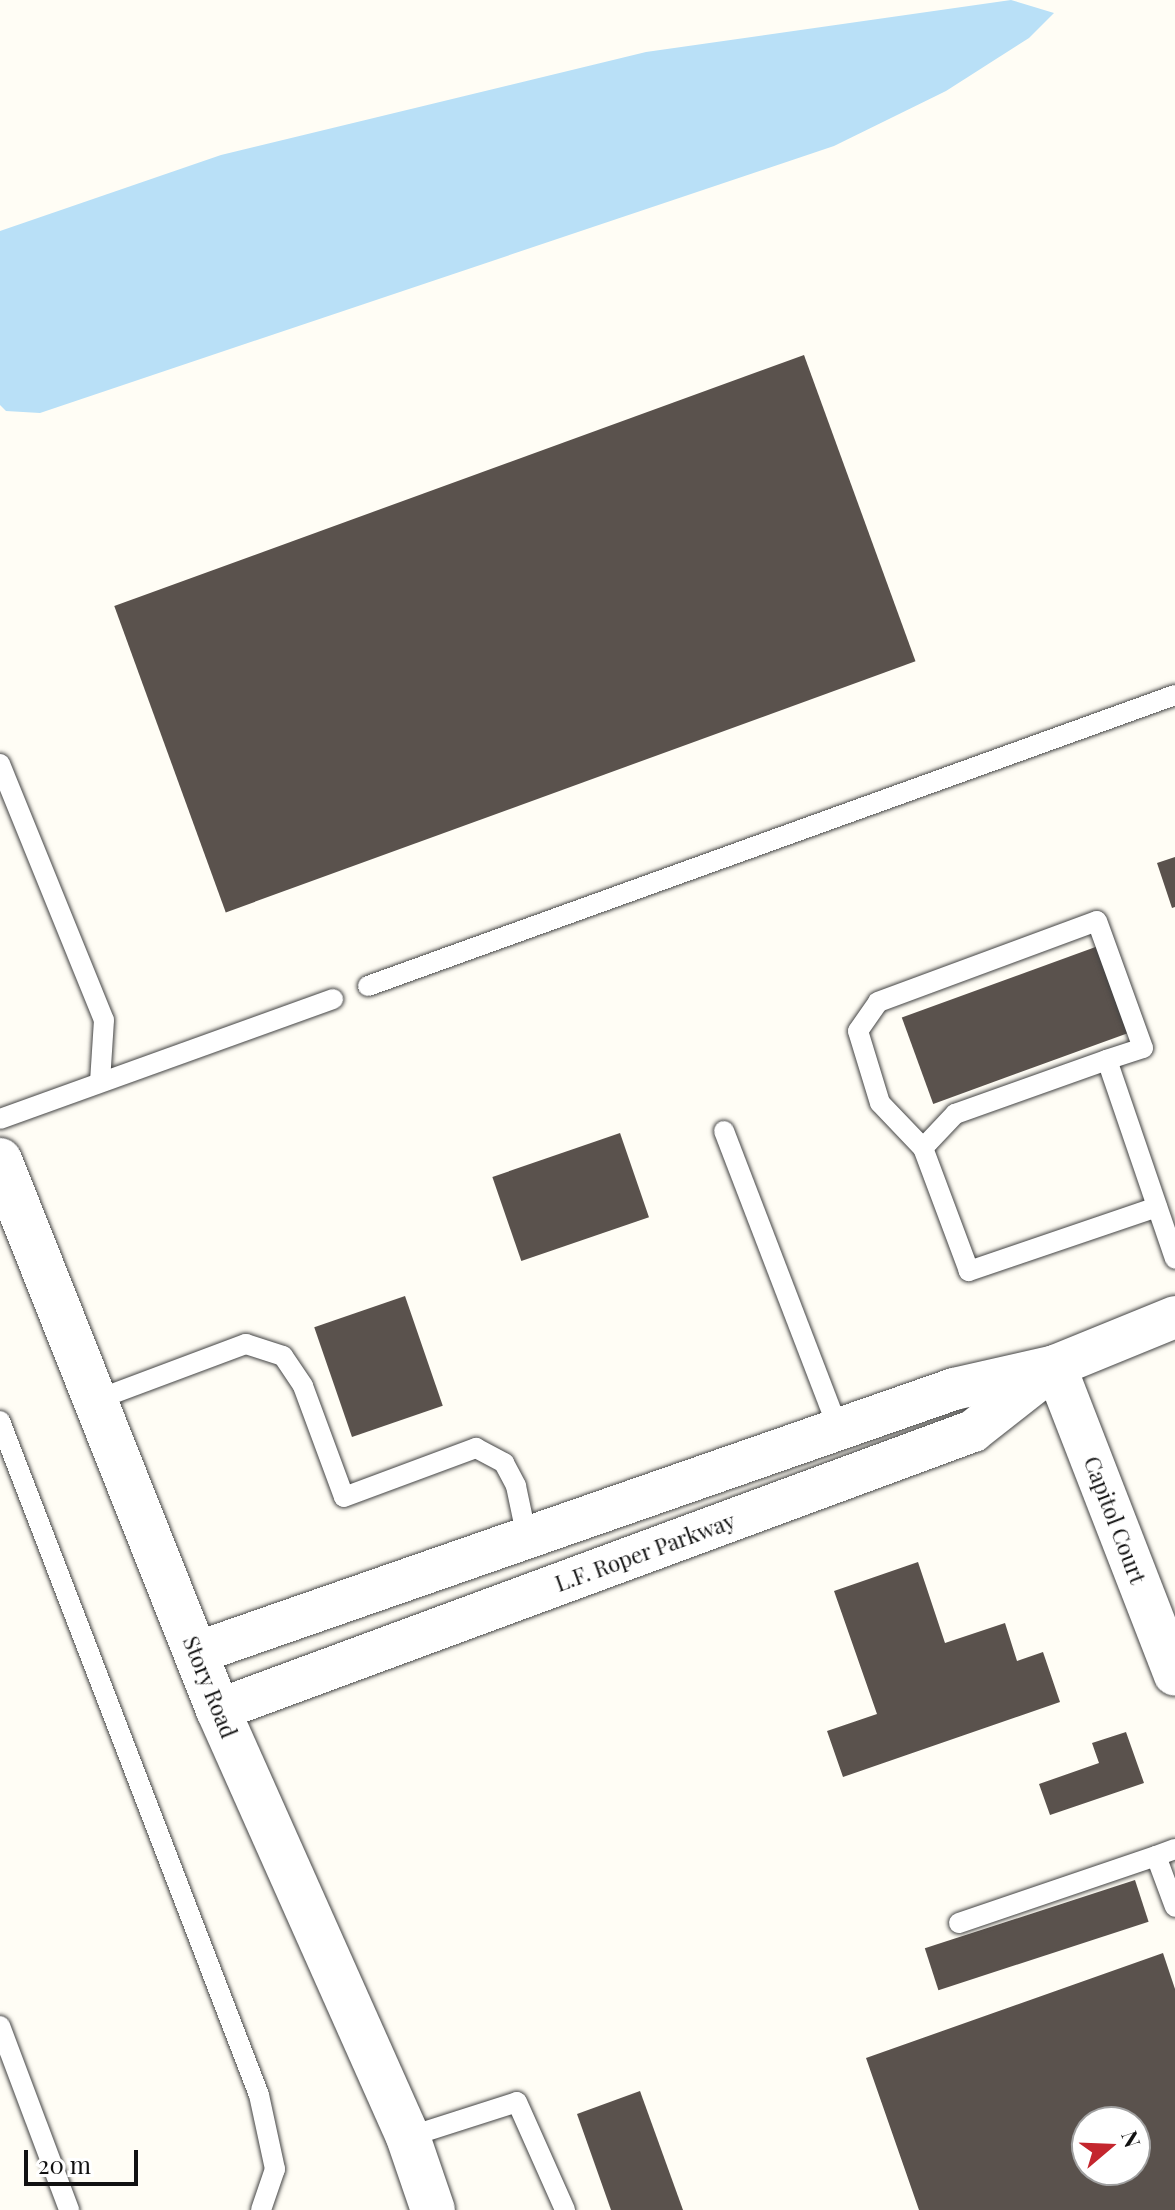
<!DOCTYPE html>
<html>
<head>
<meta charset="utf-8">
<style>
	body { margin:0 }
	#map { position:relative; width:1175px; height:2210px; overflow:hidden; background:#fffdf5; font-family:"Playfair Display",serif }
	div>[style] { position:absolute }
	.water>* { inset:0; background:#b9e0f7 }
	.building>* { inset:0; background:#5a524d; transform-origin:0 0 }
	.roads { filter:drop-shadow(0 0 2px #444) drop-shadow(0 0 2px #444) }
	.service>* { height:20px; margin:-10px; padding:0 10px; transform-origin:10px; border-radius:10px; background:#fff }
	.minor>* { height:42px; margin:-21px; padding:0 21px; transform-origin:21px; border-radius:21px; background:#fff }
	.tertiary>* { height:44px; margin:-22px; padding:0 22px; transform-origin:22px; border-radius:22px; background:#fff }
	span { translate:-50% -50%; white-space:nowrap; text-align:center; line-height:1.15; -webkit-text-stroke:8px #fff; paint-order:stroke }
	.street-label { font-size:22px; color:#111 }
	.north { position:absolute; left:1071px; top:2106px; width:80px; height:80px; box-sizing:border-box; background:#fff; border:2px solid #a0a0a0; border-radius:50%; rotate:71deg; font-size:22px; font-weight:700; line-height:32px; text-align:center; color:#111 }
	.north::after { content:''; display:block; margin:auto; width:28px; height:36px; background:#c4262e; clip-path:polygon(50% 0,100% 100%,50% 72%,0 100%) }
	.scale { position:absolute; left:24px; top:2150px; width:114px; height:36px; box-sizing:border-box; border:4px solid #111; border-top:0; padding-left:10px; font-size:24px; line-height:28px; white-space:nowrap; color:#111; -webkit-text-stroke:6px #fff; paint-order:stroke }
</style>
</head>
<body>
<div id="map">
	<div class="water">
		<i style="clip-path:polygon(1011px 0,1054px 13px,1029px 38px,946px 91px,834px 146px,40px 413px,6px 411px,0 405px,0 231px,221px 155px,646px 52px)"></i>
	</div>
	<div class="building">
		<i style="left:804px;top:355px;width:326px;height:734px;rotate:70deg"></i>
		<i style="clip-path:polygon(1175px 857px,1175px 907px,1172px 908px,1157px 863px)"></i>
		<i style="left:1101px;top:945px;width:92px;height:212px;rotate:70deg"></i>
		<i style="left:620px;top:1133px;width:89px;height:135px;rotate:71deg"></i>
		<i style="left:405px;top:1296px;width:116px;height:96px;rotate:71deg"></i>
		<i style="clip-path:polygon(918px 1562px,945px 1643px,1005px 1623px,1017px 1661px,1043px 1652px,1060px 1702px,843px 1777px,827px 1731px,877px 1714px,834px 1591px)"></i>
		<i style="clip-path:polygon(1126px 1732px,1144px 1783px,1050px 1815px,1039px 1784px,1099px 1763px,1092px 1743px)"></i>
		<i style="left:1135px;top:1880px;width:44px;height:221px;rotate:72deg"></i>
		<i style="clip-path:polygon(evenodd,1163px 1953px,1175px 1989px,1175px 2210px,919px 2210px,866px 2058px,1163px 1953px,1087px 2122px,1135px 2122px,1135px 2170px,1087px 2170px,1087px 2122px)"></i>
		<i style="clip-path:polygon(640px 2091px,683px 2210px,611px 2210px,577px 2114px)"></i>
	</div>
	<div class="roads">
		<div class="service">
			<i style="left:0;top:764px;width:276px;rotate:67.9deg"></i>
			<i style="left:104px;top:1020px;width:62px;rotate:93.7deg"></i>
			<i style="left:368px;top:986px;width:858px;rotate:-19.83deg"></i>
			<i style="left:0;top:1119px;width:354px;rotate:-19.8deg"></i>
			<i style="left:724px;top:1131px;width:320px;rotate:69deg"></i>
			<i style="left:923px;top:1148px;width:47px;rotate:-46.7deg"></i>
			<i style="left:955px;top:1114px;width:161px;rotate:-19.6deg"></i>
			<i style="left:1157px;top:1207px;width:199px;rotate:161.2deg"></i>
			<i style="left:969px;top:1271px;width:131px;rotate:-110.5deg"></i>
			<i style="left:923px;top:1148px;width:62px;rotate:-133.7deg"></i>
			<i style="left:880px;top:1103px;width:75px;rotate:-107deg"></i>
			<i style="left:858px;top:1031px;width:35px;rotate:-55deg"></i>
			<i style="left:878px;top:1002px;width:233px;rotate:-20.3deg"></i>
			<i style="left:1097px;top:921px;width:135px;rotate:70.1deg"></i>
			<i style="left:1143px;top:1048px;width:38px;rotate:162deg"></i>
			<i style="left:1107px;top:1060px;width:210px;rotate:71.1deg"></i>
			<i style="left:96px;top:1400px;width:160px;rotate:-20.5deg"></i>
			<i style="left:246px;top:1344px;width:39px;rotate:18deg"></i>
			<i style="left:283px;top:1356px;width:36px;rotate:56deg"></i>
			<i style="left:303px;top:1386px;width:118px;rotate:69.7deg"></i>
			<i style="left:344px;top:1497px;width:141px;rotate:-20.4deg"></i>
			<i style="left:476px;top:1448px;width:32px;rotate:28deg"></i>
			<i style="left:504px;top:1463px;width:26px;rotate:62deg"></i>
			<i style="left:516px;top:1486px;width:53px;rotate:78.1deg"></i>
			<i style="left:0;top:1421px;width:722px;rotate:68.98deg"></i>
			<i style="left:259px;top:2095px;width:76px;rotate:77.8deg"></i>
			<i style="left:275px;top:2169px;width:43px;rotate:108.9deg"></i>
			<i style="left:1175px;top:1849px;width:20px;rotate:160deg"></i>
			<i style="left:1156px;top:1856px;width:54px;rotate:69.6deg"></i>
			<i style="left:959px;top:1923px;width:208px;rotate:-18.8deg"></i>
			<i style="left:0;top:2026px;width:197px;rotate:69.4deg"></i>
			<i style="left:408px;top:2137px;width:114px;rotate:-17.8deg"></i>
			<i style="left:517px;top:2102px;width:118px;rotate:66deg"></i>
		</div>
		<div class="minor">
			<i style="left:1055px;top:1366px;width:331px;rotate:68.8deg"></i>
			<i style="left:196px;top:1653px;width:803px;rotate:-19.2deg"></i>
			<i style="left:954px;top:1389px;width:104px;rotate:-12.8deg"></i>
			<i style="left:1055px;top:1366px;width:130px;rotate:-22.2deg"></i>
			<i style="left:218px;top:1710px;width:805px;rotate:-20.28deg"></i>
			<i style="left:973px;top:1431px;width:94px;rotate:-38.1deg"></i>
		</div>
		<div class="tertiary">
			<i style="left:0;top:1160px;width:592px;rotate:68.38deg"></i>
			<i style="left:218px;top:1710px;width:467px;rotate:66deg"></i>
			<i style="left:408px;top:2137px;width:77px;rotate:71.1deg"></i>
		</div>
	</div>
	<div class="street-label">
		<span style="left:1115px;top:1520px;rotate:69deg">Capitol Court</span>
		<span style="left:645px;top:1552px;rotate:-20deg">L.F. Roper Parkway</span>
		<span style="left:210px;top:1687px;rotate:68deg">Story Road</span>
	</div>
	<div class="north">N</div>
	<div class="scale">20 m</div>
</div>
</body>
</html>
